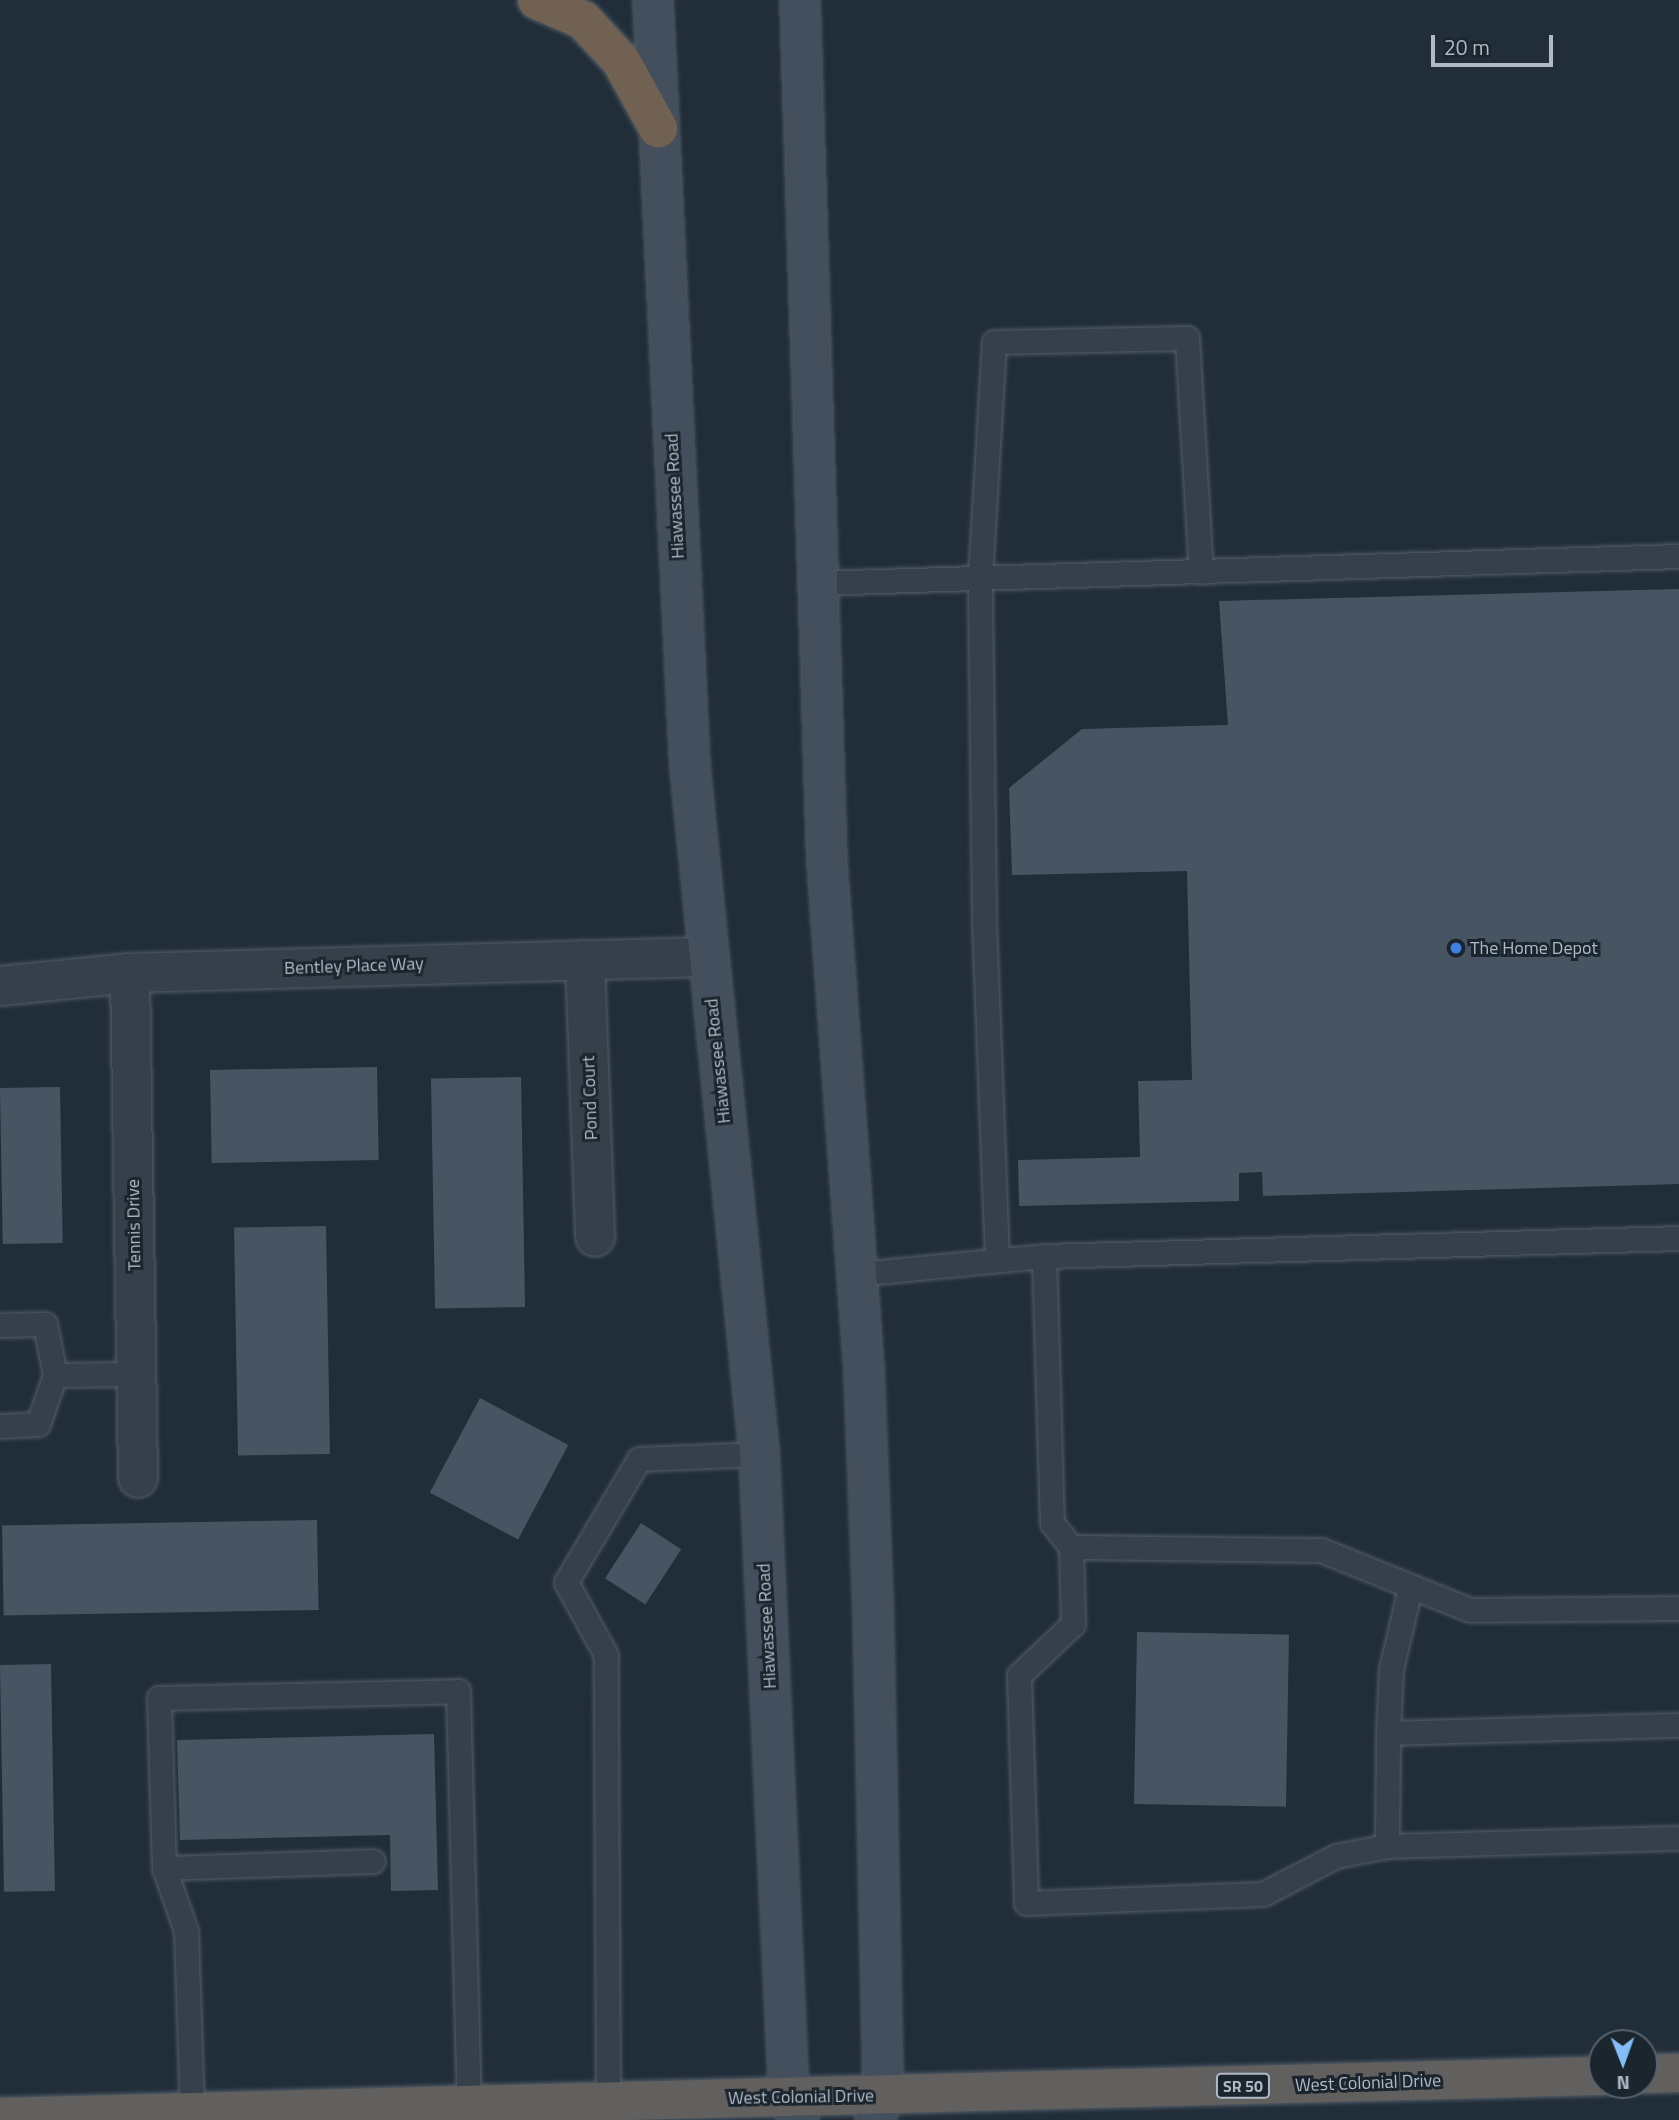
<!DOCTYPE html>
<html>
<head>
<meta charset="utf-8">
<style>
	body { margin:0 }
	#map { position:relative; width:1679px; height:2120px; overflow:hidden; background:#212e39; font-family:"Titillium Web",sans-serif }
	div>[style] { position:absolute }
	.building>* { inset:0; background:#475563; transform-origin:0 0 }
	.roads { filter:drop-shadow(0 0 2px #535d67) drop-shadow(0 0 2px #535d67) }
	.service>* { height:23px; margin:-11.5px; padding:0 11.5px; transform-origin:11.5px; border-radius:11.5px; background:#35404a }
	.minor>* { height:38px; margin:-19px; padding:0 19px; transform-origin:19px; border-radius:19px; background:#35404a }
	.secondary>* { height:38px; margin:-19px; padding:0 19px; transform-origin:19px; border-radius:19px; background:#434f5d }
	.trunk>* { height:38px; margin:-19px; padding:0 19px; transform-origin:19px; border-radius:19px; background:#62605e }
	.motorway>* { height:38px; margin:-19px; padding:0 19px; transform-origin:19px; border-radius:19px; background:#706152 }
	.dots>* { width:19px; height:19px; translate:-50% -50%; box-sizing:border-box; border:4px solid #1a252e; border-radius:50% }
	span { translate:-50% -50%; white-space:nowrap; text-align:center; line-height:1.15; -webkit-text-stroke:6px #1a252e; paint-order:stroke }
	.shield-label span { padding:2px 5px; background:#1a252e; border:2px solid; border-radius:5px; -webkit-text-stroke-width:0 }
	.shield-label { font-size:16px; color:#b0bac6; font-weight:700 }
	.street-label { font-size:18px; color:#b0bac6 }
	.poi-label { font-size:18px; color:#b0bac6 }
	.left { translate:0 -50%; text-align:left }
	.north { position:absolute; left:1588px; top:2029px; width:70px; height:70px; box-sizing:border-box; background:#1a252e; border:2px solid #56616b; border-radius:50%; rotate:179deg; font-size:19px; font-weight:700; line-height:28px; text-align:center; color:#b0bac6 }
	.north::after { content:''; display:block; margin:auto; width:24px; height:32px; background:#84bcf7; clip-path:polygon(50% 0,100% 100%,50% 72%,0 100%) }
	.scale { position:absolute; left:1431px; top:35px; width:122px; height:32px; box-sizing:border-box; border:4px solid #b0bac6; border-top:0; padding-left:9px; font-size:21px; line-height:24px; white-space:nowrap; color:#b0bac6; -webkit-text-stroke:5px #1a252e; paint-order:stroke }
</style>
</head>
<body>
<div id="map">
	<div class="building">
		<i style="clip-path:polygon(1679px 589px,1679px 1184px,1263px 1196px,1262px 1172px,1239px 1173px,1239px 1201px,1019px 1206px,1018px 1160px,1140px 1157px,1138px 1081px,1192px 1080px,1187px 871px,1012px 875px,1009px 788px,1082px 729px,1228px 725px,1219px 601px)"></i>
		<i style="left:377px;top:1067px;width:93px;height:167px;rotate:89deg"></i>
		<i style="left:521px;top:1077px;width:230px;height:90px;rotate:89deg"></i>
		<i style="left:60px;top:1087px;width:156px;height:60px;rotate:89deg"></i>
		<i style="left:326px;top:1226px;width:228px;height:92px;rotate:89deg"></i>
		<i style="left:480px;top:1398px;width:100px;height:107px;rotate:28deg"></i>
		<i style="left:317px;top:1520px;width:90px;height:315px;rotate:89deg"></i>
		<i style="left:641px;top:1523px;width:48px;height:66px;rotate:33deg"></i>
		<i style="left:1137px;top:1632px;width:152px;height:172px;rotate:1deg"></i>
		<i style="left:51px;top:1664px;width:227px;height:51px;rotate:89deg"></i>
		<i style="clip-path:polygon(434px 1734px,438px 1890px,391px 1891px,390px 1835px,180px 1840px,177px 1740px)"></i>
	</div>
	<div class="roads">
		<div class="service">
			<i style="left:816px;top:583px;width:863px;rotate:-1.79deg"></i>
			<i style="left:1044px;top:1256px;width:635px;rotate:-1.62deg"></i>
			<i style="left:997px;top:1260px;width:343px;rotate:-92.2deg"></i>
			<i style="left:984px;top:917px;width:339px;rotate:-90.7deg"></i>
			<i style="left:980px;top:578px;width:236px;rotate:-86.6deg"></i>
			<i style="left:994px;top:342px;width:193px;rotate:-1.2deg"></i>
			<i style="left:1187px;top:338px;width:234px;rotate:86.6deg"></i>
			<i style="left:857px;top:1274px;width:188px;rotate:-5.5deg"></i>
			<i style="left:1044px;top:1256px;width:267px;rotate:88.3deg"></i>
			<i style="left:1052px;top:1523px;width:31px;rotate:52deg"></i>
			<i style="left:1071px;top:1547px;width:250px;rotate:0.7deg"></i>
			<i style="left:1321px;top:1550px;width:161px;rotate:21.9deg"></i>
			<i style="left:1470px;top:1610px;width:209px;rotate:-0.5deg"></i>
			<i style="left:0;top:1325px;width:45px;rotate:-1.3deg"></i>
			<i style="left:45px;top:1324px;width:52px;rotate:78.9deg"></i>
			<i style="left:55px;top:1375px;width:52px;rotate:109.1deg"></i>
			<i style="left:38px;top:1424px;width:38px;rotate:177deg"></i>
			<i style="left:55px;top:1375px;width:82px;rotate:-0.7deg"></i>
			<i style="left:1071px;top:1547px;width:77px;rotate:88.5deg"></i>
			<i style="left:1073px;top:1624px;width:74px;rotate:136.6deg"></i>
			<i style="left:1019px;top:1675px;width:228px;rotate:88.2deg"></i>
			<i style="left:1026px;top:1903px;width:237px;rotate:-2.2deg"></i>
			<i style="left:1263px;top:1894px;width:82px;rotate:-27.5deg"></i>
			<i style="left:1336px;top:1856px;width:52px;rotate:-11.1deg"></i>
			<i style="left:1410px;top:1588px;width:83px;rotate:103.2deg"></i>
			<i style="left:1391px;top:1669px;width:64px;rotate:92.7deg"></i>
			<i style="left:1388px;top:1733px;width:291px;rotate:-1.6deg"></i>
			<i style="left:1388px;top:1733px;width:113px;rotate:90.5deg"></i>
			<i style="left:1387px;top:1846px;width:292px;rotate:-1.6deg"></i>
			<i style="left:164px;top:1868px;width:209px;rotate:-1.9deg"></i>
			<i style="left:608px;top:2101px;width:446px;rotate:-90.3deg"></i>
			<i style="left:606px;top:1655px;width:83px;rotate:-118.7deg"></i>
			<i style="left:566px;top:1582px;width:143px;rotate:-59.3deg"></i>
			<i style="left:639px;top:1459px;width:120px;rotate:-2.4deg"></i>
			<i style="left:192px;top:2112px;width:181px;rotate:-91.9deg"></i>
			<i style="left:186px;top:1931px;width:67px;rotate:-109.2deg"></i>
			<i style="left:164px;top:1868px;width:170px;rotate:-91.7deg"></i>
			<i style="left:159px;top:1698px;width:299px;rotate:-1.3deg"></i>
			<i style="left:458px;top:1691px;width:414px;rotate:88.5deg"></i>
		</div>
		<div class="minor">
			<i style="left:585px;top:960px;width:277px;rotate:87.9deg"></i>
			<i style="left:130px;top:973px;width:505px;rotate:89.09deg"></i>
			<i style="left:0;top:986px;width:131px;rotate:-5.7deg"></i>
			<i style="left:130px;top:973px;width:578px;rotate:-1.59deg"></i>
		</div>
		<div class="secondary">
			<i style="left:653px;top:0;width:768px;rotate:87.24deg"></i>
			<i style="left:690px;top:767px;width:687px;rotate:84.24deg"></i>
			<i style="left:759px;top:1451px;width:647px;rotate:87.34deg"></i>
			<i style="left:789px;top:2097px;width:25px;rotate:67deg"></i>
			<i style="left:800px;top:0;width:862px;rotate:88.21deg"></i>
			<i style="left:827px;top:862px;width:509px;rotate:85.83deg"></i>
			<i style="left:864px;top:1370px;width:233px;rotate:87.8deg"></i>
			<i style="left:873px;top:1603px;width:493px;rotate:88.8deg"></i>
			<i style="left:883px;top:2096px;width:25px;rotate:108deg"></i>
		</div>
		<div class="trunk">
			<i style="left:1644px;top:2074px;width:35px;rotate:-2deg"></i>
			<i style="left:0;top:2117px;width:1603px;rotate:-1.47deg"></i>
		</div>
		<div class="motorway">
			<i style="left:537px;top:0;width:50px;rotate:23.5deg"></i>
			<i style="left:583px;top:20px;width:56px;rotate:47.2deg"></i>
			<i style="left:621px;top:61px;width:77px;rotate:61.1deg"></i>
		</div>
	</div>
	<div class="dots">
		<i style="left:1456px;top:948px;background:#3f7fe0"></i>
	</div>
	<div class="shield-label">
		<span style="left:1243px;top:2086px">SR 50</span>
	</div>
	<div class="street-label">
		<span style="left:675px;top:496px;rotate:-93deg">Hiawassee Road</span>
		<span style="left:354px;top:966px;rotate:-2deg">Bentley Place Way</span>
		<span style="left:718px;top:1061px;rotate:-96deg">Hiawassee Road</span>
		<span style="left:590px;top:1098px;rotate:-92deg">Pond Court</span>
		<span style="left:134px;top:1225px;rotate:-91deg">Tennis Drive</span>
		<span style="left:767px;top:1626px;rotate:-93deg">Hiawassee Road</span>
		<span style="left:1368px;top:2083px;rotate:-2deg">West Colonial Drive</span>
		<span style="left:801px;top:2097px;rotate:-1deg">West Colonial Drive</span>
	</div>
	<div class="poi-label">
		<span class="left" style="left:1470px;top:948px">The Home Depot</span>
	</div>
	<div class="north">N</div>
	<div class="scale">20 m</div>
</div>
</body>
</html>
